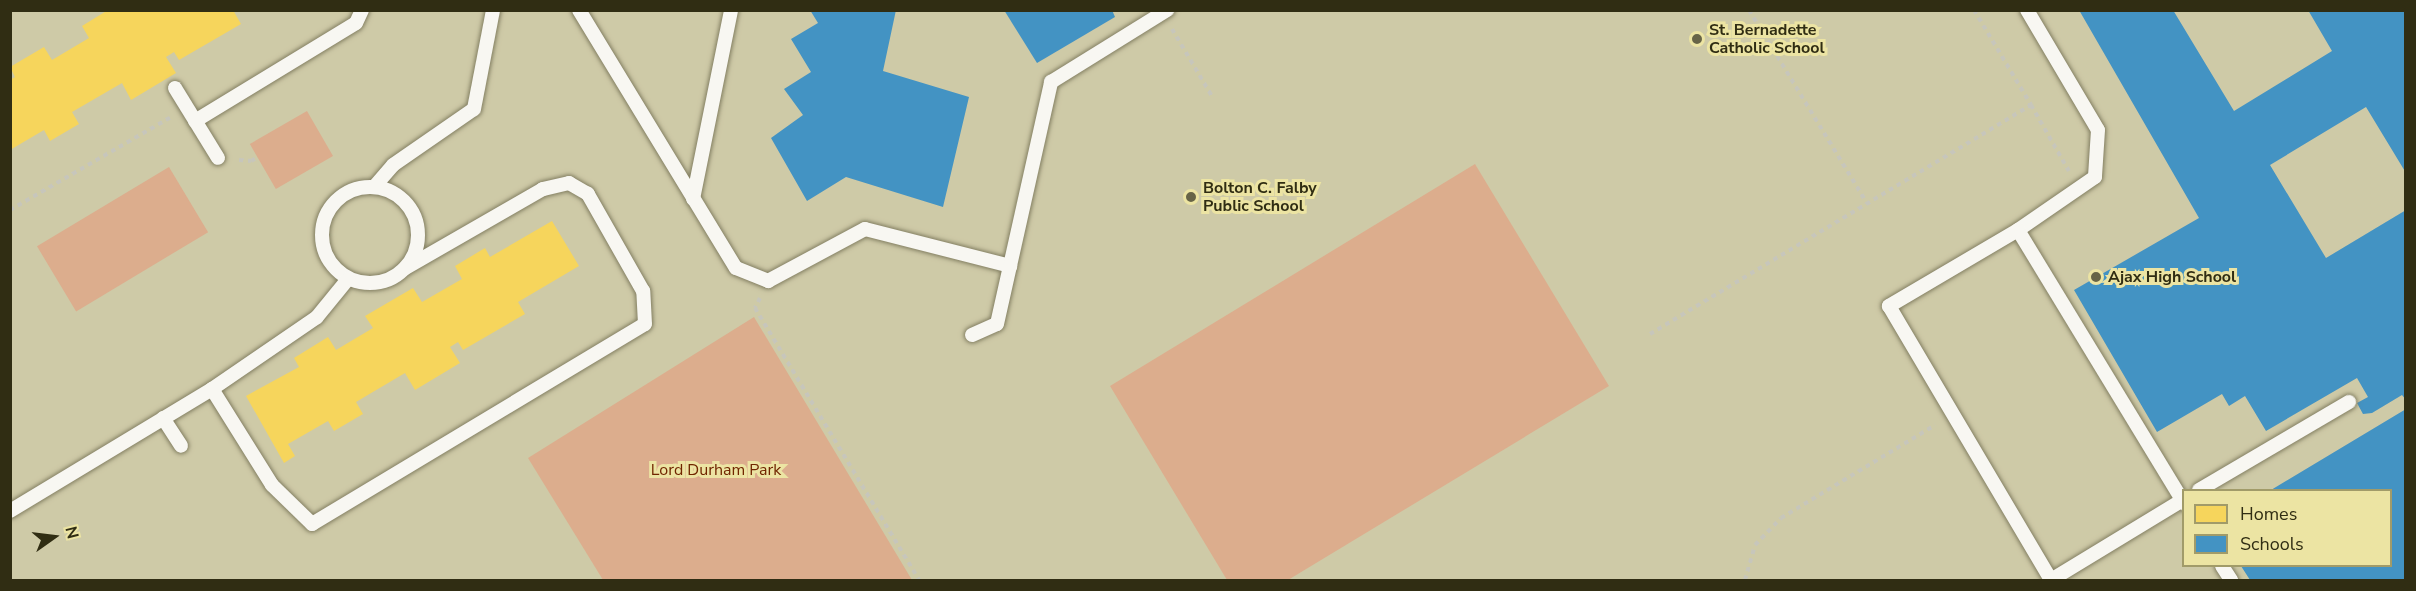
<!DOCTYPE html>
<html>
<head>
<meta charset="utf-8">
<style>
	body { margin:0 }
	#map { position:relative; width:2416px; height:591px; overflow:hidden; background:#cecaa7; font-family:"Nunito Sans",sans-serif }
	div>[style] { position:absolute }
	.green>* { inset:0; background:#dcad8d; transform-origin:0 0 }
	.homes>* { inset:0; background:#f6d55c }
	.schools>* { inset:0; background:#4393c3 }
	.path>* { height:4px; margin-top:-2px; transform-origin:0; background:repeating-linear-gradient(90deg,#c7c6bb 0 4.5px,transparent 0 9px) }
	.roads { filter:drop-shadow(0 0 2px #837f62) drop-shadow(0 0 2px #837f62) }
	.lane>* { height:14px; margin:-7px; padding:0 7px; transform-origin:7px; border-radius:7px; background:#f8f7f2 }
	.lane>.ring { margin:-7px; padding:0; box-sizing:content-box; background:none; border:14px solid #f8f7f2; border-radius:50% }
	.dots>* { width:16px; height:16px; translate:-50% -50%; box-sizing:border-box; border:3px solid #ece4a3; border-radius:50% }
	span { translate:-50% -50%; white-space:nowrap; text-align:center; line-height:1.15; -webkit-text-stroke:6px #ece4a3; paint-order:stroke }
	.poi-label { font-size:16px; color:#302d13; font-weight:700 }
	.left { translate:0 -50%; text-align:left }
	.park-label { font-size:16px; color:#712600 }
	.frame { position:absolute; inset:0; border:12px solid #302d13; pointer-events:none }
	.legend { position:absolute; left:2182px; top:489px; width:210px; height:78px; box-sizing:border-box; background:#ece4a3; border:2px solid #a19b69; margin:0; padding:8px 10px; list-style:none; font-size:18px; color:#302d13 }
	.legend li { display:flex; align-items:center; gap:12px; height:30px }
	.legend b { width:30px; border:2px solid #a19b69 }
	.north { position:absolute; left:24px; top:507px; width:60px; height:60px; -webkit-text-stroke:4px #ece4a3; paint-order:stroke; rotate:76deg; font-size:16px; font-weight:700; line-height:24px; text-align:center; color:#302d13 }
	.north::after { content:''; display:block; margin:auto; width:21px; height:27px; background:#302d13; clip-path:polygon(50% 0,100% 100%,50% 72%,0 100%) }
</style>
</head>
<body>
<div id="map">
	<div class="green">
		<i style="left:307px;top:111px;width:52px;height:66px;rotate:60deg"></i>
		<i style="clip-path:polygon(1475px 164px,1609px 386px,1288px 580px,1227px 580px,1110px 386px)"></i>
		<i style="left:169px;top:167px;width:76px;height:154px;rotate:59deg"></i>
		<i style="clip-path:polygon(754px 317px,912px 580px,603px 580px,528px 458px)"></i>
	</div>
	<div class="homes">
		<i style="clip-path:polygon(108px 10px,233px 10px,241px 24px,179px 60px,174px 52px,166px 57px,176px 73px,131px 100px,122px 83px,72px 112px,79px 124px,50px 141px,44px 130px,10px 150px,10px 80px,15px 77px,10px 67px,44px 47px,52px 60px,89px 38px,82px 26px)"></i>
		<i style="clip-path:polygon(552px 221px,579px 266px,518px 302px,525px 314px,463px 350px,458px 342px,450px 347px,460px 363px,415px 390px,405px 373px,356px 402px,363px 414px,334px 431px,328px 421px,288px 444px,295px 456px,284px 463px,246px 396px,299px 367px,294px 358px,328px 337px,336px 350px,373px 328px,365px 316px,413px 288px,422px 302px,462px 279px,455px 266px,485px 248px,490px 257px)"></i>
	</div>
	<div class="schools">
		<i style="clip-path:polygon(810px 10px,896px 10px,883px 71px,969px 97px,943px 207px,846px 177px,807px 201px,771px 138px,803px 115px,784px 89px,811px 72px,791px 39px,818px 23px)"></i>
		<i style="clip-path:polygon(1004px 10px,1112px 10px,1115px 17px,1037px 63px)"></i>
		<i style="clip-path:polygon(2079px 10px,2173px 10px,2234px 111px,2332px 51px,2308px 10px,2406px 10px,2406px 173px,2366px 107px,2270px 165px,2326px 258px,2406px 210px,2406px 400px,2402px 395px,2372px 413px,2363px 414px,2357px 403px,2368px 397px,2357px 378px,2266px 431px,2245px 396px,2229px 406px,2222px 394px,2157px 432px,2074px 290px,2199px 218px)"></i>
		<i style="clip-path:polygon(2406px 409px,2406px 580px,2250px 580px,2241px 566px,2390px 566px,2390px 490px,2271px 490px)"></i>
	</div>
	<div class="path">
		<i style="left:1749px;top:10px;width:226px;rotate:58.6deg"></i>
		<i style="left:1974px;top:10px;width:111px;rotate:59deg"></i>
		<i style="left:1172px;top:29px;width:80px;rotate:59.3deg"></i>
		<i style="left:239px;top:160px;width:12px;rotate:5deg"></i>
		<i style="left:251px;top:161px;width:8px;rotate:-30deg"></i>
		<i style="left:10px;top:210px;width:186px;rotate:-30deg"></i>
		<i style="left:760px;top:298px;width:11px;rotate:117deg"></i>
		<i style="left:755px;top:308px;width:318px;rotate:58.9deg"></i>
		<i style="left:1650px;top:334px;width:445px;rotate:-31deg"></i>
		<i style="left:2031px;top:105px;width:76px;rotate:60.1deg"></i>
		<i style="left:1745px;top:580px;width:36px;rotate:-74deg"></i>
		<i style="left:1755px;top:545px;width:37px;rotate:-46deg"></i>
		<i style="left:1781px;top:518px;width:180px;rotate:-31.1deg"></i>
	</div>
	<div class="roads">
		<div class="lane">
			<i style="left:579px;top:10px;width:302px;rotate:58.7deg"></i>
			<i style="left:736px;top:268px;width:35px;rotate:22deg"></i>
			<i style="left:768px;top:281px;width:110px;rotate:-28.2deg"></i>
			<i style="left:865px;top:229px;width:150px;rotate:14.3deg"></i>
			<i style="left:1010px;top:266px;width:189px;rotate:-77.4deg"></i>
			<i style="left:1051px;top:82px;width:137px;rotate:-31.8deg"></i>
			<i style="left:2027px;top:10px;width:139px;rotate:59.4deg"></i>
			<i style="left:2098px;top:130px;width:47px;rotate:93.7deg"></i>
			<i style="left:2095px;top:177px;width:93px;rotate:145.5deg"></i>
			<i style="left:2018px;top:230px;width:320px;rotate:58.7deg"></i>
			<i style="left:175px;top:88px;width:82px;rotate:58.4deg"></i>
			<i style="left:195px;top:121px;width:188px;rotate:-31.3deg"></i>
			<i style="left:356px;top:23px;width:14px;rotate:-65deg"></i>
			<i style="left:374px;top:187px;width:29px;rotate:-49deg"></i>
			<i style="left:393px;top:165px;width:98px;rotate:-34.7deg"></i>
			<i style="left:474px;top:109px;width:101px;rotate:-79.1deg"></i>
			<i class="ring" style="left:322px;top:187px;width:82px;height:82px"></i>
			<i style="left:693px;top:199px;width:193px;rotate:-78.6deg"></i>
			<i style="left:2018px;top:230px;width:150px;rotate:149.5deg"></i>
			<i style="left:1889px;top:306px;width:318px;rotate:59.4deg"></i>
			<i style="left:972px;top:335px;width:27px;rotate:-24deg"></i>
			<i style="left:997px;top:324px;width:59px;rotate:-77.4deg"></i>
			<i style="left:212px;top:389px;width:113px;rotate:58deg"></i>
			<i style="left:272px;top:485px;width:56px;rotate:44.3deg"></i>
			<i style="left:312px;top:524px;width:388px;rotate:-31deg"></i>
			<i style="left:645px;top:324px;width:33px;rotate:-93deg"></i>
			<i style="left:643px;top:291px;width:112px;rotate:-119.6deg"></i>
			<i style="left:588px;top:194px;width:22px;rotate:-150deg"></i>
			<i style="left:569px;top:183px;width:27px;rotate:167deg"></i>
			<i style="left:543px;top:189px;width:160px;rotate:150.1deg"></i>
			<i style="left:163px;top:418px;width:33px;rotate:57deg"></i>
			<i style="left:2199px;top:490px;width:174px;rotate:-30.4deg"></i>
			<i style="left:10px;top:511px;width:236px;rotate:-31.1deg"></i>
			<i style="left:212px;top:389px;width:127px;rotate:-34.4deg"></i>
			<i style="left:317px;top:317px;width:49px;rotate:-50.8deg"></i>
			<i style="left:2222px;top:566px;width:17px;rotate:57deg"></i>
			<i style="left:2051px;top:580px;width:156px;rotate:-31.3deg"></i>
		</div>
	</div>
	<div class="dots">
		<i style="left:1697px;top:39px;background:#676447"></i>
		<i style="left:1191px;top:197px;background:#676447"></i>
		<i style="left:2096px;top:277px;background:#676447"></i>
	</div>
	<div class="poi-label">
		<span class="left" style="left:1709px;top:39px">St. Bernadette<br>Catholic School</span>
		<span class="left" style="left:1203px;top:197px">Bolton C. Falby<br>Public School</span>
		<span class="left" style="left:2108px;top:277px">Ajax High School</span>
	</div>
	<div class="park-label">
		<span style="left:716px;top:470px">Lord Durham Park</span>
	</div>
	<div class="frame"></div>
	<ul class="legend">
	<li><b style="height:16px;background:#f6d55c"></b>Homes</li>
	<li><b style="height:16px;background:#4393c3"></b>Schools</li>
	</ul>
	<div class="north">N</div>
</div>
</body>
</html>
